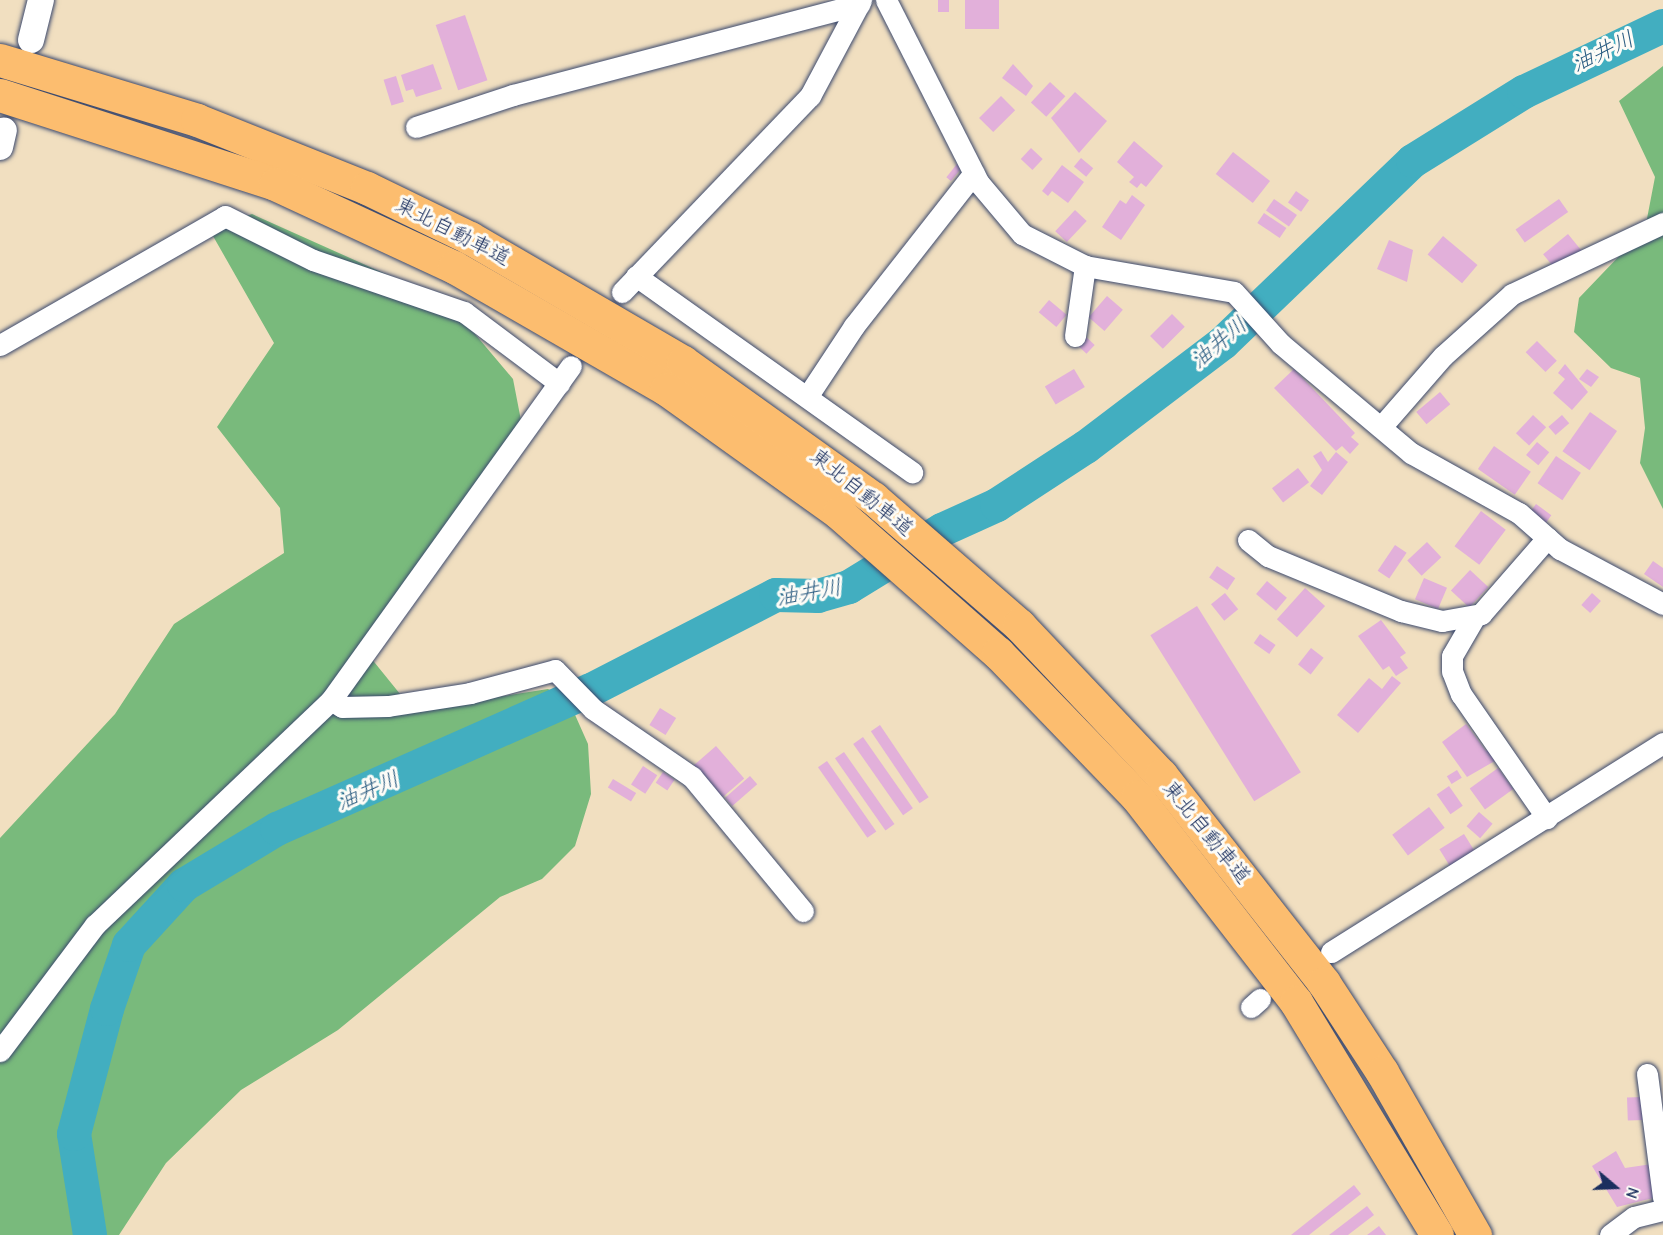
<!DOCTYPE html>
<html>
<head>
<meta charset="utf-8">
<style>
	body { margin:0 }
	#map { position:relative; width:1663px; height:1235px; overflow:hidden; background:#f1dfc0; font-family:"Comic Neue","Klee One",sans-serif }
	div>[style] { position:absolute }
	.forest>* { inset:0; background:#79ba7c }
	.river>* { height:34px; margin:-17px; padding:0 17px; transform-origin:17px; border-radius:17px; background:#42aec0 }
	.building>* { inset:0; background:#e2b0da; transform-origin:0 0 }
	.roads { filter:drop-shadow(0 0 2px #3b496d) drop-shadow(0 0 2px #3b496d) }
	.minor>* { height:21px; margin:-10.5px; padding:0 10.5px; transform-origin:10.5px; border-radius:10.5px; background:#fff }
	.tertiary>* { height:26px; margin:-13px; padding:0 13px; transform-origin:13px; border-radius:13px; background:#fff }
	.motorway>* { height:33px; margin:-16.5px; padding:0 16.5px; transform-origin:16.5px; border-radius:16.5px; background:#fcbd6f }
	span { translate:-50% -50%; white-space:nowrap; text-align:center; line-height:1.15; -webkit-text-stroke:6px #fdfcf7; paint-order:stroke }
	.street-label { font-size:21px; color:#1b2f5e }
	.water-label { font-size:22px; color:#295b80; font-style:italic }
	.north { position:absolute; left:1585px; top:1157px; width:60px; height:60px; -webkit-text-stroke:4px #fdfcf7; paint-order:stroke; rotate:109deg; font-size:16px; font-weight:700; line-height:24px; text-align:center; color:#1b2f5e }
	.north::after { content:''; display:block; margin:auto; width:21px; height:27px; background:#1b2f5e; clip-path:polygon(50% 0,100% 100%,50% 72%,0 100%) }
</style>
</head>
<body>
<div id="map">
	<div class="forest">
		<i style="clip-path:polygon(1663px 66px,1663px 509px,1640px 463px,1645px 428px,1640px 378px,1611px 368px,1574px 332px,1579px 298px,1645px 229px,1655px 177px,1619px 101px)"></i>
		<i style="clip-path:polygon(252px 214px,448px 302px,513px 379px,524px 436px,362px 647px,413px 710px,548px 689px,568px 699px,588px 744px,591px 794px,575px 846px,542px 879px,500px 897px,338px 1030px,241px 1090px,166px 1163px,119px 1235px,0 1235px,0 838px,115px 714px,174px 624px,284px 553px,280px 508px,217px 427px,274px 343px,209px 229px)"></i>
	</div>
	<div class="river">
		<i style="left:90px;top:1235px;width:102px;rotate:-99deg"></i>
		<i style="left:74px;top:1134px;width:129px;rotate:-75.2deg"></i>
		<i style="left:107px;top:1009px;width:68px;rotate:-71deg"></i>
		<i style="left:129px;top:945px;width:81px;rotate:-47.5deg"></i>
		<i style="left:184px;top:885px;width:109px;rotate:-31.1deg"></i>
		<i style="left:277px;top:829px;width:343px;rotate:-23.9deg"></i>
		<i style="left:591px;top:690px;width:208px;rotate:-27.2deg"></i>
		<i style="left:776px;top:595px;width:42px;rotate:1.4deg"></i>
		<i style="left:818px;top:596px;width:32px;rotate:-16deg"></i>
		<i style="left:849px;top:587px;width:109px;rotate:-31.5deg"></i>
		<i style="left:942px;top:530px;width:60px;rotate:-24.4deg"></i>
		<i style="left:997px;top:505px;width:106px;rotate:-33.1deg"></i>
		<i style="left:1086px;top:447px;width:172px;rotate:-37.2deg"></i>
		<i style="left:1223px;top:343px;width:263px;rotate:-43.8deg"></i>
		<i style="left:1413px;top:161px;width:131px;rotate:-31.9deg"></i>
		<i style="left:1524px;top:92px;width:154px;rotate:-25.4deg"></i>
	</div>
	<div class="building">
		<i style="left:938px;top:0;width:11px;height:12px"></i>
		<i style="left:965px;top:0;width:34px;height:29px"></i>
		<i style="left:465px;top:15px;width:69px;height:31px;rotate:71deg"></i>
		<i style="clip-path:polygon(433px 64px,442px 89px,416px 97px,413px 89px,406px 91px,401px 75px)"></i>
		<i style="clip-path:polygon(1013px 64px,1033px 86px,1026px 96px,1002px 78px)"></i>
		<i style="left:396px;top:76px;width:27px;height:13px;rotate:73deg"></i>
		<i style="left:1050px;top:82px;width:21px;height:28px;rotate:43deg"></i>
		<i style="clip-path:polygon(1075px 92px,1107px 121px,1079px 153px,1051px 118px)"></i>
		<i style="left:1001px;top:96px;width:20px;height:31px;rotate:45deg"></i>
		<i style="clip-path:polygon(1134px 141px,1163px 166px,1146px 187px,1141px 183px,1137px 188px,1129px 182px,1134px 177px,1117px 162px)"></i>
		<i style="left:1031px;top:148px;width:16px;height:15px;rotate:43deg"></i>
		<i style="left:1233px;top:152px;width:47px;height:28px;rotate:38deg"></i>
		<i style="left:1081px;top:158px;width:16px;height:11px;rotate:40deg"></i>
		<i style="left:957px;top:164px;width:6px;height:17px;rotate:39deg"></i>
		<i style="clip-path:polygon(1062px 165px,1084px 182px,1068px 203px,1052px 191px,1048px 196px,1042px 191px)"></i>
		<i style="left:1296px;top:191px;width:16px;height:14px;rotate:35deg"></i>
		<i style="clip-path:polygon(1132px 195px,1145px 205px,1121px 240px,1102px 227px,1120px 200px,1126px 204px)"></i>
		<i style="left:1274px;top:199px;width:28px;height:14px;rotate:35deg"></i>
		<i style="left:1559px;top:199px;width:16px;height:53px;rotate:55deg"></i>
		<i style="left:1075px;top:210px;width:16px;height:29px;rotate:43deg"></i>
		<i style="left:1264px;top:213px;width:27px;height:12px;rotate:34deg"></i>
		<i style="left:1568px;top:234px;width:22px;height:32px;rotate:51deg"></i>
		<i style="left:1443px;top:236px;width:45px;height:24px;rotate:40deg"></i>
		<i style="clip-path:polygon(1389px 240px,1413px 250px,1407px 282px,1377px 269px)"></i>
		<i style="left:1107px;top:296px;width:21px;height:28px;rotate:41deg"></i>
		<i style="left:1049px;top:300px;width:23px;height:16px;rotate:40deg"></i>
		<i style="left:1172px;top:314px;width:18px;height:31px;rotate:45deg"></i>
		<i style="left:1083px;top:334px;width:16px;height:12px;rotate:43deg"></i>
		<i style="left:1537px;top:341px;width:28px;height:16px;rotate:45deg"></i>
		<i style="clip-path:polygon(1565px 364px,1588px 392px,1572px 410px,1553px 393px,1565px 379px,1558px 373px)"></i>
		<i style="left:1074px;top:369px;width:21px;height:34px;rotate:59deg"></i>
		<i style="clip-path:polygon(1294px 369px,1355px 433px,1351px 437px,1359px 444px,1350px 454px,1342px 446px,1336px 451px,1274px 388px)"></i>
		<i style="clip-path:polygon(1587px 369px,1599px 377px,1591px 387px,1579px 379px)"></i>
		<i style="left:1440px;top:392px;width:16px;height:31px;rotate:50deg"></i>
		<i style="left:1590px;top:412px;width:33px;height:48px;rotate:35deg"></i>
		<i style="left:1533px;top:415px;width:18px;height:25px;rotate:43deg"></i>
		<i style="left:1562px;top:415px;width:11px;height:18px;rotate:49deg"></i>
		<i style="left:1537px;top:442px;width:16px;height:17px;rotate:40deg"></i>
		<i style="left:1494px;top:446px;width:45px;height:28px;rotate:35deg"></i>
		<i style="clip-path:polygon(1321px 451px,1328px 462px,1336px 452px,1348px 462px,1322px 495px,1310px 486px,1322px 470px,1313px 456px)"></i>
		<i style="left:1556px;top:456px;width:30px;height:33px;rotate:34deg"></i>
		<i style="left:1298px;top:468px;width:18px;height:33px;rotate:52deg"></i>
		<i style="left:1536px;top:504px;width:19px;height:12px;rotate:36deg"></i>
		<i style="left:1481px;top:511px;width:31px;height:44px;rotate:37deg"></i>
		<i style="left:1427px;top:542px;width:21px;height:27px;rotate:47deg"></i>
		<i style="left:1395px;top:545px;width:14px;height:31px;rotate:34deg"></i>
		<i style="clip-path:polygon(1653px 561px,1663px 568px,1663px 587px,1644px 574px)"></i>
		<i style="left:1217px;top:566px;width:22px;height:14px;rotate:34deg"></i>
		<i style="left:1470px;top:570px;width:25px;height:28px;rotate:43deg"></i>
		<i style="left:1424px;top:578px;width:25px;height:23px;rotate:23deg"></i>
		<i style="left:1267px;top:581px;width:26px;height:17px;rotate:40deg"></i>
		<i style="left:1305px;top:588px;width:27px;height:42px;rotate:42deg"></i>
		<i style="left:1225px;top:593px;width:21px;height:18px;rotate:51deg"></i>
		<i style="left:1592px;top:593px;width:12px;height:16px;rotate:42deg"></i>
		<i style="left:1197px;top:606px;width:196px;height:55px;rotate:58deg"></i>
		<i style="clip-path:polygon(1381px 620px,1406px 653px,1400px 657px,1408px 668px,1396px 676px,1389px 666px,1383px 670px,1358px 636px)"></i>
		<i style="left:1260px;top:634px;width:19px;height:11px;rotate:35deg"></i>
		<i style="left:1311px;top:648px;width:16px;height:21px;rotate:38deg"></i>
		<i style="clip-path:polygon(1392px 676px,1401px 683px,1358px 733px,1337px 715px,1369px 678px,1382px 689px)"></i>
		<i style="left:660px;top:708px;width:19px;height:20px;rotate:32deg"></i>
		<i style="clip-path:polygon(1466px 724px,1486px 751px,1492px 747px,1500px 758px,1467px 777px,1442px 742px)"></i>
		<i style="left:880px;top:725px;width:87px;height:11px;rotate:56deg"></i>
		<i style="left:863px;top:737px;width:87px;height:12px;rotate:55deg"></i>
		<i style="left:716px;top:746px;width:43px;height:31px;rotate:49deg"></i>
		<i style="left:844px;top:752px;width:88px;height:11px;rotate:55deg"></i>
		<i style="left:827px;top:761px;width:86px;height:11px;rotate:55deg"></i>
		<i style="left:643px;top:766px;width:17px;height:22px;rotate:33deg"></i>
		<i style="left:1498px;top:768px;width:26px;height:35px;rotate:54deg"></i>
		<i style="left:1457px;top:770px;width:9px;height:12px;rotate:58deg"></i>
		<i style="left:663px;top:772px;width:14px;height:13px;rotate:34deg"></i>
		<i style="left:750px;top:776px;width:11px;height:33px;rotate:49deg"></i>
		<i style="left:613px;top:779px;width:27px;height:10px;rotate:31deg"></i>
		<i style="left:1449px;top:786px;width:24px;height:15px;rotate:55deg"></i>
		<i style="left:1429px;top:807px;width:26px;height:46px;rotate:53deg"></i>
		<i style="left:1479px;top:812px;width:18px;height:19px;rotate:41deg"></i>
		<i style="left:1464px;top:834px;width:22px;height:29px;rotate:58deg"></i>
		<i style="left:1644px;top:1097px;width:23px;height:17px;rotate:88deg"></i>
		<i style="clip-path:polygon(1616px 1151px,1625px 1168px,1652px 1164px,1657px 1197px,1617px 1207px,1592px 1166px)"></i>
		<i style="clip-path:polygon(1354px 1185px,1361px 1194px,1309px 1235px,1291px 1235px)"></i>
		<i style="clip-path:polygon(1367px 1206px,1374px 1215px,1348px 1235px,1329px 1235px)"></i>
		<i style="clip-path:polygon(1379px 1226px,1386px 1235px,1367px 1235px)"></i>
	</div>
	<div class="roads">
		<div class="minor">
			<i style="left:886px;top:0;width:205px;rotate:63.1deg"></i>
			<i style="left:979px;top:183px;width:67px;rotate:49.9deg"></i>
			<i style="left:1022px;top:234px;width:71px;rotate:26.9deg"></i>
			<i style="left:1085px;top:266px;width:151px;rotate:9.9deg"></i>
			<i style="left:1234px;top:292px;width:70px;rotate:47.9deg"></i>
			<i style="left:1281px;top:344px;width:170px;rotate:40deg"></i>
			<i style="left:1411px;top:453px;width:124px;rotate:29.1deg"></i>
			<i style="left:1519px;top:513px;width:55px;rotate:41.3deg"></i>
			<i style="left:1560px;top:549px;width:117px;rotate:28.1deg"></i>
			<i style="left:416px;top:127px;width:102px;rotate:-18.3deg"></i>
			<i style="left:513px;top:95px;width:358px;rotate:-14.7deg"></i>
			<i style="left:636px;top:276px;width:339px;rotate:35.4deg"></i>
			<i style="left:622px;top:292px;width:272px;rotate:-46.2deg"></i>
			<i style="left:810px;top:96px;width:109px;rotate:-62deg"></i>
			<i style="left:1075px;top:336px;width:71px;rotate:-81.9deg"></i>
			<i style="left:0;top:345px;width:259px;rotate:-29.8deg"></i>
			<i style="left:225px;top:216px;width:98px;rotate:26.6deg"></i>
			<i style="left:313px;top:260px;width:160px;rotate:19deg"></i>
			<i style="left:464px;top:312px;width:119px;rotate:36.8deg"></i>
			<i style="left:809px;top:394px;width:82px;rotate:-56.5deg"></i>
			<i style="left:854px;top:326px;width:194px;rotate:-51.9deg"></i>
			<i style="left:1381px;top:427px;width:94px;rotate:-48.9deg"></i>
			<i style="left:1443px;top:356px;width:93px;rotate:-41.9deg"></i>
			<i style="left:1512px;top:294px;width:167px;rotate:-25.2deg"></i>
			<i style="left:1248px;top:540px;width:26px;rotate:39deg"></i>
			<i style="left:1268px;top:556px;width:144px;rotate:22.5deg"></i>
			<i style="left:1401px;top:611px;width:42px;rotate:13.7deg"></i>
			<i style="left:1442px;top:621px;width:40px;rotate:-10deg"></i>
			<i style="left:1481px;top:614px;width:101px;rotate:-49deg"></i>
			<i style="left:1474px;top:618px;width:44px;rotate:120.1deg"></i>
			<i style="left:1452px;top:656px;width:15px;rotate:90deg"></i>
			<i style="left:1452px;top:671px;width:25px;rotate:69deg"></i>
			<i style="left:1461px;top:694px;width:151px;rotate:55.3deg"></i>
			<i style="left:331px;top:700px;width:13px;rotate:32deg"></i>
			<i style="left:342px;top:707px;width:46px;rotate:-1.2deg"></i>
			<i style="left:388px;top:706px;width:83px;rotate:-9deg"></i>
			<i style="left:470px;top:693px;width:88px;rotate:-15.1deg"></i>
			<i style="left:555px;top:670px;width:54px;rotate:45.7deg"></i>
			<i style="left:593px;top:709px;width:120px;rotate:34.5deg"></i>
			<i style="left:692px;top:777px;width:174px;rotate:50.4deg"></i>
			<i style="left:1331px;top:952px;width:392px;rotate:-32.2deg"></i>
			<i style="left:1251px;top:1007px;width:12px;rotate:-42deg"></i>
			<i style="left:0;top:1051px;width:158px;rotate:-53deg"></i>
			<i style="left:95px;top:925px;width:326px;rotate:-43.6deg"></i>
			<i style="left:331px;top:700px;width:411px;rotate:-54.3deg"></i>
			<i style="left:1647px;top:1074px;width:125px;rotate:82.6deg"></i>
			<i style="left:1610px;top:1235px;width:30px;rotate:-37deg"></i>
			<i style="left:1634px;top:1217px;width:30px;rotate:-14deg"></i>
		</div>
		<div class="tertiary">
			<i style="left:31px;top:40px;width:41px;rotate:-76deg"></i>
			<i style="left:0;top:147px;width:17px;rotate:-77deg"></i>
		</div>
		<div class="motorway">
			<i style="left:0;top:60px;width:206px;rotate:16.9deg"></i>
			<i style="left:197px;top:120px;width:183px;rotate:21.8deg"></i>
			<i style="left:367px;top:188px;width:114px;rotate:25.9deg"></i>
			<i style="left:470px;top:238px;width:246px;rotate:30.2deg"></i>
			<i style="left:683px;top:362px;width:234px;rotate:35.6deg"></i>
			<i style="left:873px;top:498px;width:194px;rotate:41deg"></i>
			<i style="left:1019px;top:625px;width:207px;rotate:46.6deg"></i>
			<i style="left:1161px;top:775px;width:264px;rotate:51.9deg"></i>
			<i style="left:1324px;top:983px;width:106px;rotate:56.9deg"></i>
			<i style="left:1382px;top:1072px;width:188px;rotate:60.3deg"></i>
			<i style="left:0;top:95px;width:289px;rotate:17.9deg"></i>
			<i style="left:275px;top:184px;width:197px;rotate:24.9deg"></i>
			<i style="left:454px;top:267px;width:245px;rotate:29.9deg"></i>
			<i style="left:666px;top:389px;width:213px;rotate:35.6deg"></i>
			<i style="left:839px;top:513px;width:212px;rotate:41.4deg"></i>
			<i style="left:998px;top:653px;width:200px;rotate:46deg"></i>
			<i style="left:1137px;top:797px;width:259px;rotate:52.2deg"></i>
			<i style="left:1296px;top:1002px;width:272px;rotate:58.8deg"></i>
		</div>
	</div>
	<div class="street-label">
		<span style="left:453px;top:231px;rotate:27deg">東北自動車道</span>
		<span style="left:862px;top:492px;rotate:39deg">東北自動車道</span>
		<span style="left:1207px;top:832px;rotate:51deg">東北自動車道</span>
	</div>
	<div class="water-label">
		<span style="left:1603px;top:52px;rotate:-25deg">油井川</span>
		<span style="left:1219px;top:343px;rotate:-40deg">油井川</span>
		<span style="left:809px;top:593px;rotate:-10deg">油井川</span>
		<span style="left:368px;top:791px;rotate:-23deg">油井川</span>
	</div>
	<div class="north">N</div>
</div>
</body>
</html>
